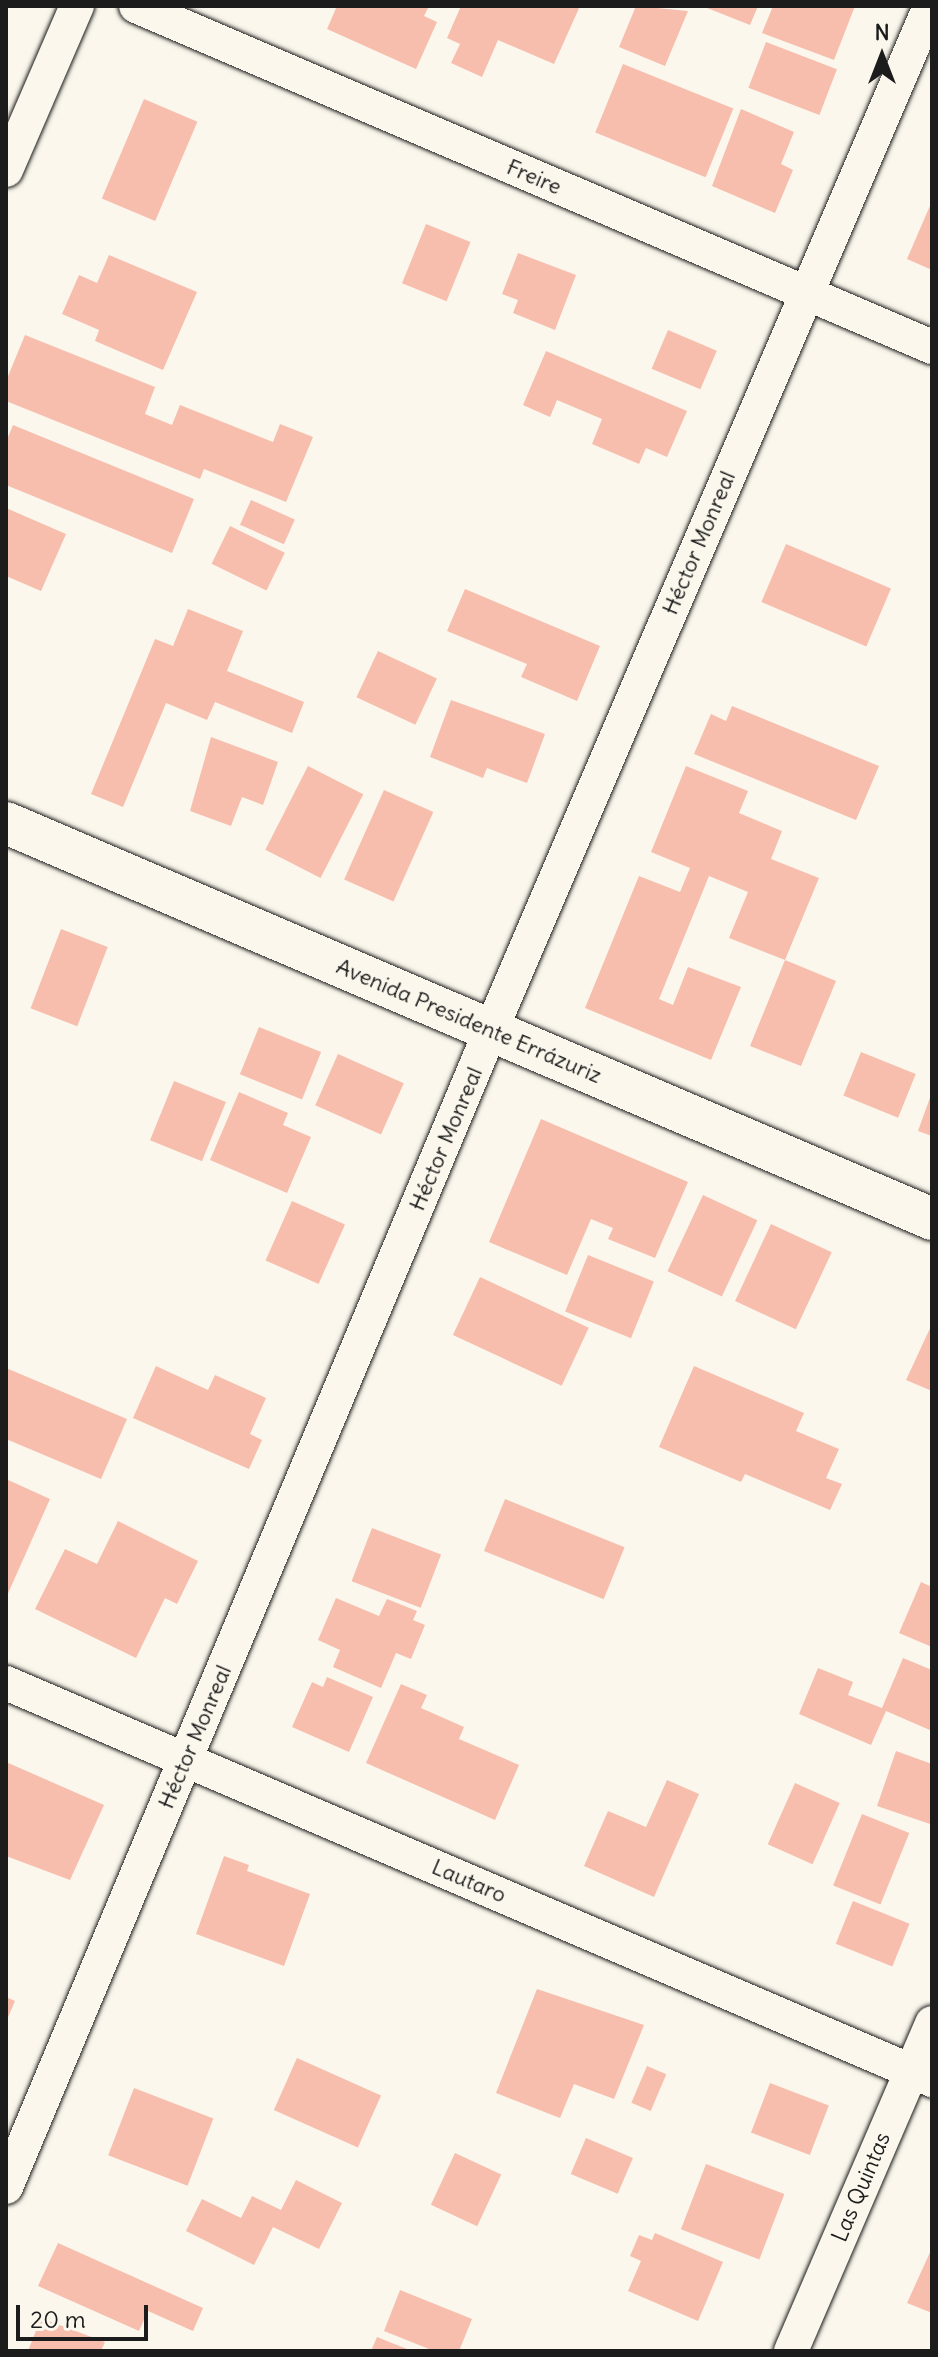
<!DOCTYPE html>
<html>
<head>
<meta charset="utf-8">
<style>
	body { margin:0 }
	#map { position:relative; width:938px; height:2357px; overflow:hidden; background:#fbf7ec; font-family:Delius,sans-serif }
	div>[style] { position:absolute }
	.building>* { inset:0; background:#f7beae; transform-origin:0 0 }
	.roads { filter:drop-shadow(0 0 2px #1c1c1c) drop-shadow(0 0 2px #1c1c1c) }
	.minor>* { height:34px; margin:-17px; padding:0 17px; transform-origin:17px; border-radius:17px; background:#fbf7ec }
	.tertiary>* { height:42px; margin:-21px; padding:0 21px; transform-origin:21px; border-radius:21px; background:#fbf7ec }
	span { translate:-50% -50%; white-space:nowrap; text-align:center; line-height:1.15; -webkit-text-stroke:6px #fbf7ec; paint-order:stroke }
	.street-label { font-size:22px; color:#1c1c1c }
	.frame { position:absolute; inset:0; border:8px solid #1c1c1c; pointer-events:none }
	.north { position:absolute; left:842px; top:16px; width:80px; height:80px; -webkit-text-stroke:6px #fbf7ec; paint-order:stroke; rotate:0deg; font-size:22px; font-weight:700; line-height:32px; text-align:center; color:#1c1c1c }
	.north::after { content:''; display:block; margin:auto; width:28px; height:36px; background:#1c1c1c; clip-path:polygon(50% 0,100% 100%,50% 72%,0 100%) }
	.scale { position:absolute; left:16px; top:2305px; width:132px; height:36px; box-sizing:border-box; border:4px solid #1c1c1c; border-top:0; padding-left:10px; font-size:24px; line-height:28px; white-space:nowrap; color:#1c1c1c; -webkit-text-stroke:6px #fbf7ec; paint-order:stroke }
</style>
</head>
<body>
<div id="map">
	<div class="building">
		<i style="clip-path:polygon(337px 6px,429px 6px,424px 16px,437px 22px,416px 69px,327px 29px)"></i>
		<i style="clip-path:polygon(461px 6px,580px 6px,554px 64px,498px 40px,482px 77px,451px 63px,460px 44px,447px 38px)"></i>
		<i style="clip-path:polygon(636px 6px,688px 11px,665px 66px,619px 47px)"></i>
		<i style="clip-path:polygon(702px 6px,758px 6px,750px 25px)"></i>
		<i style="clip-path:polygon(773px 6px,855px 6px,834px 60px,762px 33px)"></i>
		<i style="left:766px;top:42px;width:76px;height:49px;rotate:21deg"></i>
		<i style="left:623px;top:64px;width:119px;height:74px;rotate:22deg"></i>
		<i style="left:144px;top:99px;width:58px;height:108px;rotate:23deg"></i>
		<i style="clip-path:polygon(741px 109px,794px 132px,781px 164px,793px 170px,775px 213px,712px 186px)"></i>
		<i style="clip-path:polygon(932px 201px,932px 270px,907px 259px)"></i>
		<i style="left:426px;top:224px;width:48px;height:64px;rotate:22deg"></i>
		<i style="clip-path:polygon(518px 253px,576px 275px,555px 330px,513px 313px,518px 300px,502px 294px)"></i>
		<i style="clip-path:polygon(109px 255px,197px 292px,163px 370px,95px 341px,99px 330px,62px 314px,79px 275px,97px 283px)"></i>
		<i style="left:668px;top:330px;width:53px;height:42px;rotate:23deg"></i>
		<i style="clip-path:polygon(25px 335px,155px 387px,145px 414px,172px 425px,180px 405px,273px 442px,280px 424px,313px 437px,286px 502px,204px 469px,200px 479px,6px 401px,6px 381px)"></i>
		<i style="clip-path:polygon(546px 351px,687px 411px,667px 457px,646px 448px,639px 464px,592px 444px,602px 419px,557px 400px,550px 417px,523px 405px)"></i>
		<i style="clip-path:polygon(13px 425px,194px 499px,172px 553px,6px 485px,6px 442px)"></i>
		<i style="left:251px;top:500px;width:48px;height:27px;rotate:24deg"></i>
		<i style="clip-path:polygon(6px 508px,66px 534px,41px 591px,6px 576px)"></i>
		<i style="left:230px;top:526px;width:61px;height:42px;rotate:26deg"></i>
		<i style="left:786px;top:544px;width:114px;height:63px;rotate:23deg"></i>
		<i style="clip-path:polygon(465px 589px,600px 646px,577px 701px,521px 677px,527px 664px,447px 631px)"></i>
		<i style="clip-path:polygon(188px 609px,243px 631px,227px 671px,304px 702px,292px 733px,215px 702px,207px 720px,166px 703px,123px 807px,91px 794px,155px 639px,173px 646px)"></i>
		<i style="left:378px;top:651px;width:65px;height:51px;rotate:25deg"></i>
		<i style="clip-path:polygon(451px 700px,545px 734px,527px 783px,487px 768px,483px 778px,430px 757px)"></i>
		<i style="clip-path:polygon(732px 706px,879px 766px,856px 820px,694px 754px,711px 714px,726px 721px)"></i>
		<i style="clip-path:polygon(211px 737px,278px 762px,263px 805px,242px 797px,231px 826px,190px 811px)"></i>
		<i style="left:308px;top:766px;width:62px;height:94px;rotate:27deg"></i>
		<i style="clip-path:polygon(686px 766px,748px 791px,739px 813px,782px 831px,771px 859px,819px 878px,785px 960px,836px 981px,801px 1066px,750px 1046px,785px 960px,729px 938px,748px 892px,709px 876px,659px 999px,673px 1005px,688px 967px,741px 987px,711px 1060px,585px 1008px,639px 876px,680px 892px,690px 868px,651px 852px)"></i>
		<i style="left:384px;top:790px;width:54px;height:98px;rotate:24deg"></i>
		<i style="left:61px;top:929px;width:50px;height:85px;rotate:21deg"></i>
		<i style="left:259px;top:1027px;width:67px;height:51px;rotate:22deg"></i>
		<i style="left:861px;top:1052px;width:59px;height:47px;rotate:22deg"></i>
		<i style="left:338px;top:1054px;width:72px;height:56px;rotate:24deg"></i>
		<i style="left:174px;top:1081px;width:56px;height:64px;rotate:22deg"></i>
		<i style="clip-path:polygon(239px 1092px,288px 1113px,283px 1125px,311px 1137px,287px 1193px,210px 1160px)"></i>
		<i style="clip-path:polygon(932px 1092px,932px 1136px,918px 1131px)"></i>
		<i style="clip-path:polygon(541px 1119px,688px 1182px,655px 1258px,608px 1239px,613px 1228px,591px 1219px,567px 1275px,489px 1242px)"></i>
		<i style="left:703px;top:1195px;width:60px;height:84px;rotate:25deg"></i>
		<i style="left:292px;top:1201px;width:58px;height:65px;rotate:24deg"></i>
		<i style="left:771px;top:1224px;width:67px;height:85px;rotate:25deg"></i>
		<i style="left:588px;top:1255px;width:71px;height:61px;rotate:22deg"></i>
		<i style="left:480px;top:1277px;width:120px;height:64px;rotate:25deg"></i>
		<i style="clip-path:polygon(932px 1324px,932px 1391px,906px 1380px)"></i>
		<i style="clip-path:polygon(156px 1366px,208px 1390px,215px 1375px,266px 1398px,250px 1434px,262px 1440px,249px 1469px,133px 1418px)"></i>
		<i style="clip-path:polygon(694px 1366px,804px 1413px,796px 1431px,839px 1449px,826px 1478px,842px 1484px,830px 1510px,745px 1474px,741px 1482px,659px 1447px)"></i>
		<i style="clip-path:polygon(6px 1368px,127px 1419px,101px 1479px,6px 1439px)"></i>
		<i style="clip-path:polygon(6px 1479px,50px 1499px,6px 1598px)"></i>
		<i style="left:505px;top:1499px;width:129px;height:56px;rotate:22deg"></i>
		<i style="clip-path:polygon(118px 1521px,198px 1561px,177px 1604px,165px 1598px,136px 1658px,35px 1609px,65px 1549px,97px 1564px)"></i>
		<i style="left:372px;top:1528px;width:74px;height:57px;rotate:21deg"></i>
		<i style="clip-path:polygon(921px 1582px,932px 1587px,932px 1647px,899px 1633px)"></i>
		<i style="clip-path:polygon(336px 1598px,379px 1616px,387px 1599px,417px 1611px,413px 1620px,425px 1625px,411px 1659px,396px 1653px,381px 1688px,333px 1667px,340px 1650px,318px 1640px)"></i>
		<i style="clip-path:polygon(903px 1658px,932px 1670px,932px 1731px,886px 1711px,871px 1745px,799px 1714px,818px 1668px,853px 1682px,848px 1695px,882px 1708px)"></i>
		<i style="clip-path:polygon(327px 1677px,373px 1697px,349px 1752px,292px 1727px,312px 1682px,323px 1687px)"></i>
		<i style="clip-path:polygon(401px 1684px,427px 1695px,421px 1708px,464px 1727px,459px 1739px,519px 1765px,495px 1820px,366px 1763px)"></i>
		<i style="clip-path:polygon(896px 1751px,932px 1764px,930px 1824px,877px 1806px)"></i>
		<i style="clip-path:polygon(6px 1762px,104px 1805px,70px 1880px,6px 1856px)"></i>
		<i style="clip-path:polygon(667px 1780px,699px 1794px,654px 1897px,584px 1866px,608px 1811px,646px 1827px)"></i>
		<i style="left:795px;top:1783px;width:49px;height:67px;rotate:24deg"></i>
		<i style="left:862px;top:1814px;width:51px;height:77px;rotate:22deg"></i>
		<i style="clip-path:polygon(224px 1856px,249px 1865px,247px 1871px,310px 1894px,284px 1966px,196px 1934px)"></i>
		<i style="left:853px;top:1901px;width:61px;height:46px;rotate:22deg"></i>
		<i style="clip-path:polygon(537px 1989px,644px 2025px,614px 2099px,574px 2084px,560px 2118px,496px 2093px)"></i>
		<i style="clip-path:polygon(6px 1997px,15px 2001px,6px 2022px)"></i>
		<i style="left:297px;top:2058px;width:92px;height:57px;rotate:24deg"></i>
		<i style="left:647px;top:2066px;width:21px;height:40px;rotate:23deg"></i>
		<i style="left:770px;top:2083px;width:63px;height:53px;rotate:21deg"></i>
		<i style="left:134px;top:2088px;width:85px;height:72px;rotate:21deg"></i>
		<i style="left:586px;top:2138px;width:51px;height:39px;rotate:23deg"></i>
		<i style="left:455px;top:2153px;width:51px;height:57px;rotate:25deg"></i>
		<i style="left:706px;top:2164px;width:84px;height:70px;rotate:21deg"></i>
		<i style="clip-path:polygon(296px 2180px,342px 2203px,319px 2249px,273px 2227px,254px 2265px,186px 2231px,202px 2199px,241px 2218px,252px 2196px,281px 2210px)"></i>
		<i style="clip-path:polygon(655px 2233px,723px 2262px,698px 2321px,628px 2291px,641px 2261px,630px 2256px,639px 2235px,652px 2240px)"></i>
		<i style="clip-path:polygon(58px 2243px,203px 2308px,193px 2331px,148px 2311px,139px 2331px,38px 2286px)"></i>
		<i style="clip-path:polygon(932px 2248px,932px 2313px,907px 2303px)"></i>
		<i style="clip-path:polygon(400px 2290px,472px 2319px,459px 2351px,434px 2351px,384px 2331px)"></i>
		<i style="clip-path:polygon(41px 2318px,105px 2342px,101px 2351px,28px 2351px)"></i>
		<i style="clip-path:polygon(377px 2337px,412px 2351px,371px 2351px)"></i>
	</div>
	<div class="roads">
		<div class="minor">
			<i style="left:136px;top:6px;width:866px;rotate:23.19deg"></i>
			<i style="left:6px;top:170px;width:179px;rotate:-66.6deg"></i>
			<i style="left:6px;top:1683px;width:1008px;rotate:23.21deg"></i>
			<i style="left:6px;top:2187px;width:1255px;rotate:-67.26deg"></i>
			<i style="left:491px;top:1030px;width:1114px;rotate:-66.79deg"></i>
			<i style="left:791px;top:2351px;width:357px;rotate:-66.7deg"></i>
		</div>
		<div class="tertiary">
			<i style="left:6px;top:823px;width:1007px;rotate:23.15deg"></i>
		</div>
	</div>
	<div class="street-label">
		<span style="left:534px;top:177px;rotate:23deg">Freire</span>
		<span style="left:699px;top:543px;rotate:-67deg">Héctor Monreal</span>
		<span style="left:469px;top:1021px;rotate:23deg">Avenida Presidente Errázuriz</span>
		<span style="left:446px;top:1139px;rotate:-67deg">Héctor Monreal</span>
		<span style="left:195px;top:1737px;rotate:-67deg">Héctor Monreal</span>
		<span style="left:469px;top:1881px;rotate:23deg">Lautaro</span>
		<span style="left:861px;top:2187px;rotate:-67deg">Las Quintas</span>
	</div>
	<div class="frame"></div>
	<div class="north">N</div>
	<div class="scale">20 m</div>
</div>
</body>
</html>
